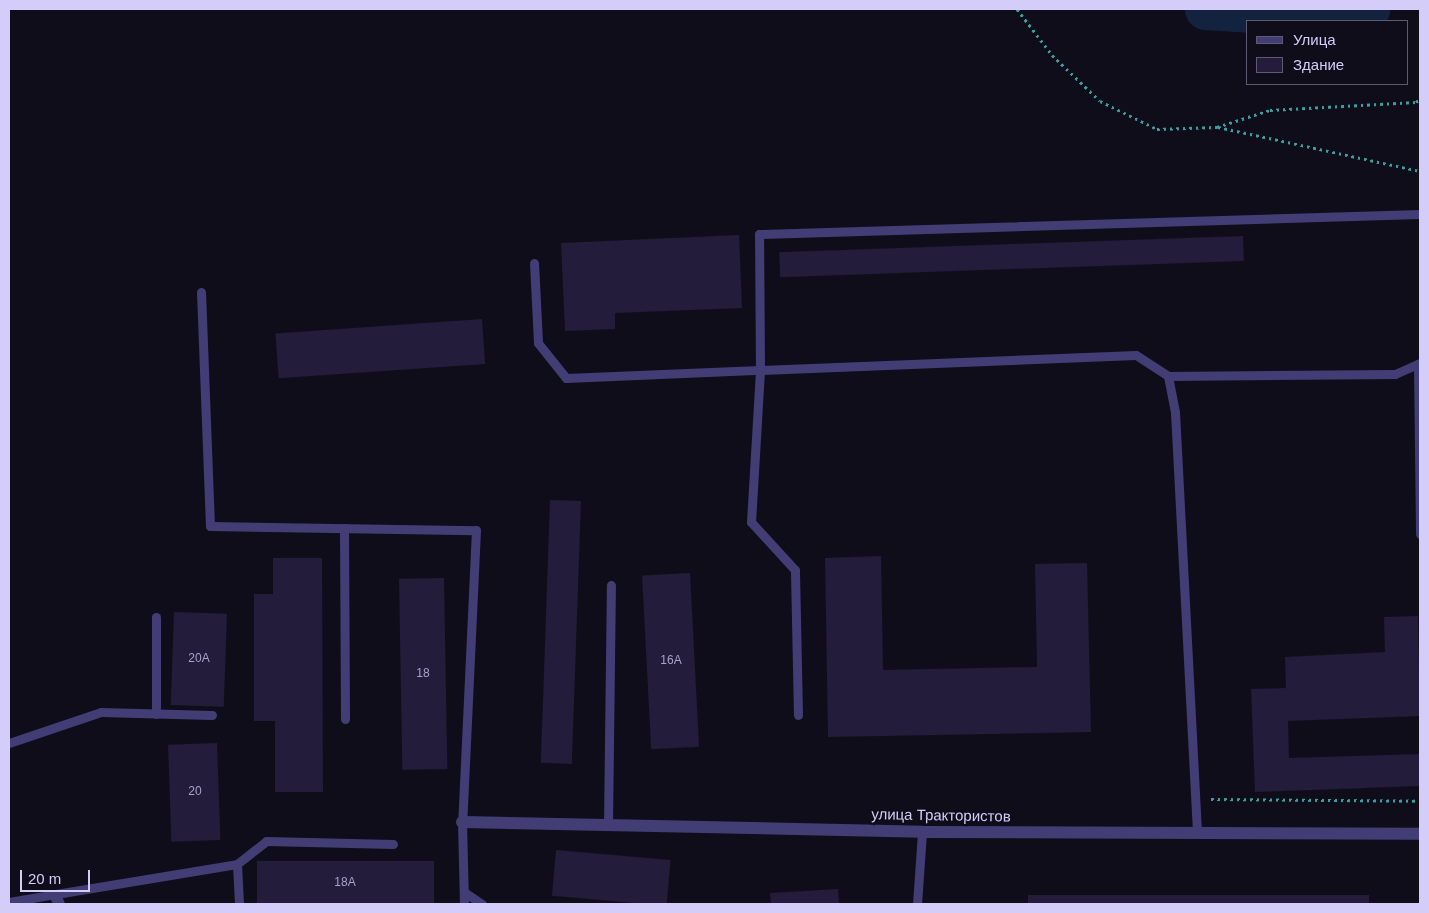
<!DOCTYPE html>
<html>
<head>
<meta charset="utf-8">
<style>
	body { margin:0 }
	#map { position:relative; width:1429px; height:913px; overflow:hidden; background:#100d1b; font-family:Helvetica,sans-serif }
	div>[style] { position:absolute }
	.river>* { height:41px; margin:-20.5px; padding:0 20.5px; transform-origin:20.5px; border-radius:20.5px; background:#13233f }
	.building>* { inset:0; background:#231c3a; transform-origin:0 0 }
	.path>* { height:3px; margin-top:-1.5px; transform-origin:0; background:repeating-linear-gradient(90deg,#3aa09f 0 2.5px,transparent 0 6.5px) }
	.service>* { height:9px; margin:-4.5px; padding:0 4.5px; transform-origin:4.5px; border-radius:4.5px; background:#423e75 }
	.minor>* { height:12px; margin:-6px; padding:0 6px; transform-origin:6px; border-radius:6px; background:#423e75 }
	span { translate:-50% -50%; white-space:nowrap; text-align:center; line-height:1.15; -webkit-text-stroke:4.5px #100d1b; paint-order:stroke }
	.number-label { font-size:12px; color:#a8a1c9 }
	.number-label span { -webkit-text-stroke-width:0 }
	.street-label { font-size:15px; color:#d4cdf9 }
	.frame { position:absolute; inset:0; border:10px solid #d4cdf9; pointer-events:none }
	.legend { position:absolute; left:1246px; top:20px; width:162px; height:65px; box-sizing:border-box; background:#100d1b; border:1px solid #5e5a74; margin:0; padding:6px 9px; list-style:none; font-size:15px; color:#d4cdf9 }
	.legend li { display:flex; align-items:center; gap:10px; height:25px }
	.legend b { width:25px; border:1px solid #5e5a74 }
	.scale { position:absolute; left:20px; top:870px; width:70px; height:22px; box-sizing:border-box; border:2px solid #d4cdf9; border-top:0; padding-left:6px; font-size:15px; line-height:18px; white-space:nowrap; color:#d4cdf9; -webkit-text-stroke:4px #100d1b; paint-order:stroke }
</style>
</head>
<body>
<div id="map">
	<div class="river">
		<i style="left:1205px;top:9px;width:78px;rotate:3.7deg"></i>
		<i style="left:1283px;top:14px;width:38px;rotate:11deg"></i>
		<i style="left:1343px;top:21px;width:29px;rotate:-25deg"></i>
	</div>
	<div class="building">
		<i style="clip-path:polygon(739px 235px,742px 308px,615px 313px,615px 329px,565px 331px,561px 243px)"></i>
		<i style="left:1243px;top:236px;width:25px;height:464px;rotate:88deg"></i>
		<i style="left:482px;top:319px;width:45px;height:207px;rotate:86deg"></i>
		<i style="left:550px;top:500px;width:31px;height:263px;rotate:2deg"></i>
		<i style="clip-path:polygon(881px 556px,883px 670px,1037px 667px,1035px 564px,1087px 563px,1091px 732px,828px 737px,825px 558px)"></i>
		<i style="clip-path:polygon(273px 558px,322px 558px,323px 792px,275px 792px,275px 721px,254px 721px,254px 594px,273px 594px)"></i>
		<i style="left:690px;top:573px;width:174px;height:48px;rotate:87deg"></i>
		<i style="left:444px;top:578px;width:191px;height:45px;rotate:89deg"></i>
		<i style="left:174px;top:612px;width:53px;height:93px;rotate:2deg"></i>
		<i style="clip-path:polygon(1418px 616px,1420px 716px,1288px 721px,1289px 758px,1420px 754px,1420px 786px,1255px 792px,1251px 689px,1286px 688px,1285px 657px,1385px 652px,1384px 617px)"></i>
		<i style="left:217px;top:743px;width:97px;height:49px;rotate:88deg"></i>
		<i style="left:556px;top:850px;width:115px;height:46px;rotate:5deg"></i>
		<i style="left:434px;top:861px;width:43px;height:177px;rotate:90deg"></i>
		<i style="clip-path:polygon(838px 889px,839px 904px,771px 904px,770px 893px)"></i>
		<i style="left:1028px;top:895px;width:341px;height:9px"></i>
	</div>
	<div class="path">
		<i style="left:1017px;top:9px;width:58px;rotate:52.7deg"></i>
		<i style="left:1052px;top:55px;width:66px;rotate:43.8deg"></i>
		<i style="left:1100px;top:101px;width:64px;rotate:26.2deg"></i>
		<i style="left:1157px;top:129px;width:60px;rotate:-1.9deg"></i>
		<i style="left:1217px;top:127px;width:56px;rotate:-17.8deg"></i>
		<i style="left:1270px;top:110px;width:146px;rotate:-3.1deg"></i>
		<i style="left:1416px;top:102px;width:5px;rotate:-37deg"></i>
		<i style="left:1218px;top:127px;width:207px;rotate:12.3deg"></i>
		<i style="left:1211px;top:799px;width:209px;rotate:0.5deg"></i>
	</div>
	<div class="service">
		<i style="left:534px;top:263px;width:80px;rotate:87.1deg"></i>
		<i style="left:538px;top:343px;width:45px;rotate:51.3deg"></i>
		<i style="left:566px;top:378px;width:194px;rotate:-2.4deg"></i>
		<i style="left:760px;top:370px;width:136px;rotate:-90.4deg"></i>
		<i style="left:759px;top:234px;width:661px;rotate:-1.73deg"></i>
		<i style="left:201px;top:292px;width:234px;rotate:87.8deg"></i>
		<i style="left:210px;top:526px;width:266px;rotate:0.9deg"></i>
		<i style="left:476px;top:530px;width:292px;rotate:92.7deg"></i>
		<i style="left:462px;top:822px;width:82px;rotate:88.6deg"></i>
		<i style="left:1418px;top:364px;width:170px;rotate:89.3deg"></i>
		<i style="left:1168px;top:376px;width:227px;rotate:-0.5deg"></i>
		<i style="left:1395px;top:374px;width:27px;rotate:-24deg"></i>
		<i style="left:344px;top:528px;width:191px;rotate:89.7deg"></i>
		<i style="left:156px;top:617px;width:97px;rotate:90deg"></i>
		<i style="left:798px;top:715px;width:145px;rotate:-91.2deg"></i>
		<i style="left:795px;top:570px;width:65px;rotate:-132.5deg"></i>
		<i style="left:751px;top:522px;width:152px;rotate:-86.6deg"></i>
		<i style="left:760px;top:370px;width:376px;rotate:-2.3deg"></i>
		<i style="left:1136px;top:355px;width:38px;rotate:33deg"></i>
		<i style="left:1168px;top:376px;width:37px;rotate:79deg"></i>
		<i style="left:1175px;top:412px;width:422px;rotate:87deg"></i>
		<i style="left:9px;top:743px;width:97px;rotate:-18.6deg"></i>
		<i style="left:101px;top:712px;width:111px;rotate:1.5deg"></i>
		<i style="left:608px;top:825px;width:240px;rotate:-89.3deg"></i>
		<i style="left:237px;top:864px;width:40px;rotate:87.1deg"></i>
		<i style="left:464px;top:892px;width:22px;rotate:34deg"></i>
		<i style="left:9px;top:902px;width:48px;rotate:-9.7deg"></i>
		<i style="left:56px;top:894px;width:5px;rotate:101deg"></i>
		<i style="left:60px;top:904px;width:11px;rotate:-112deg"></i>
		<i style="left:56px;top:894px;width:183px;rotate:-9.4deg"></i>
		<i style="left:237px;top:864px;width:37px;rotate:-38deg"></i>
		<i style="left:266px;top:841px;width:127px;rotate:1.4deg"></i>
		<i style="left:917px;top:904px;width:72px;rotate:-86deg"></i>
	</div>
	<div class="minor">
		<i style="left:462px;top:822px;width:460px;rotate:1.2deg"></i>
		<i style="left:922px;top:832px;width:498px;rotate:0.2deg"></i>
	</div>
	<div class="number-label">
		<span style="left:199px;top:659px">20А</span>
		<span style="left:671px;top:661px">16А</span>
		<span style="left:423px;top:674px">18</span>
		<span style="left:195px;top:792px">20</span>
		<span style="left:345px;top:883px">18А</span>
	</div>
	<div class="street-label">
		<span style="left:941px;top:815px;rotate:1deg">улица Трактористов</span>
	</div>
	<div class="frame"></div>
	<ul class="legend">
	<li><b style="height:6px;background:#423e75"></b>Улица</li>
	<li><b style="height:14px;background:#231c3a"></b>Здание</li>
	</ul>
	<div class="scale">20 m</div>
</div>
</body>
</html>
